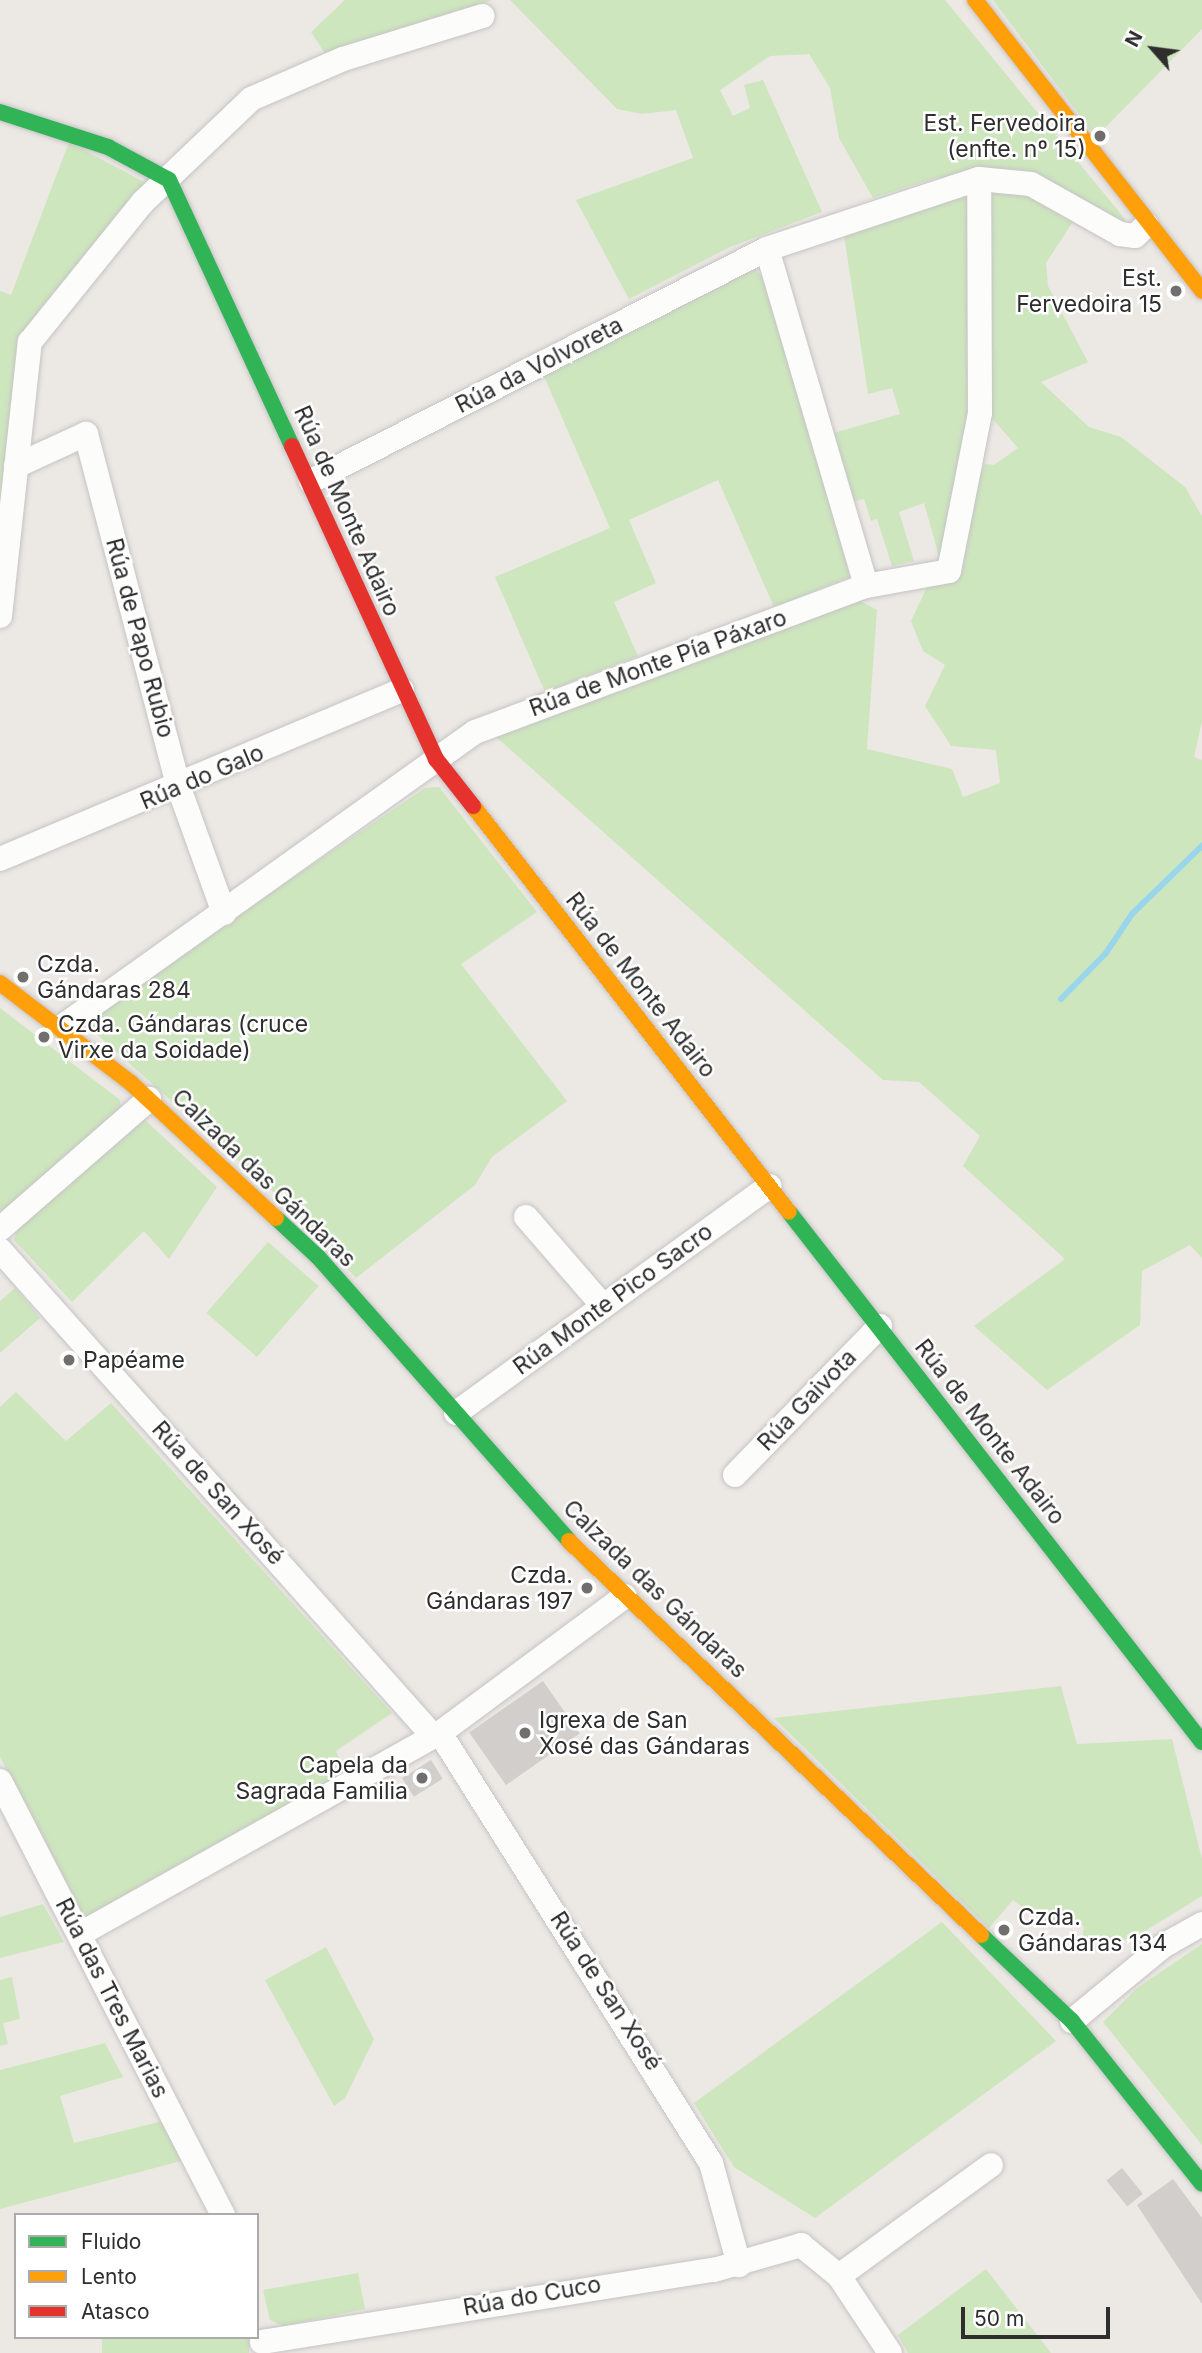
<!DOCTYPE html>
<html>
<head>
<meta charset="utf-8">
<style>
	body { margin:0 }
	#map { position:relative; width:1202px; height:2353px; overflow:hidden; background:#ece8e4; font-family:Inter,sans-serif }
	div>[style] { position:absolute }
	.green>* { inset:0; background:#cee6be; transform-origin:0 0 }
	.stream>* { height:6px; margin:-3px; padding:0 3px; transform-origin:3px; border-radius:3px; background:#99d6ec }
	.building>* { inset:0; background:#d1cecb; transform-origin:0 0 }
	.roads { filter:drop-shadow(0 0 2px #c5c4c5) drop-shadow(0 0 2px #c5c4c5) }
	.street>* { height:24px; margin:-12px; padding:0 12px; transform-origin:12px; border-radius:12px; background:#fcfcfb }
	.fast>* { height:16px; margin:-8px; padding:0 8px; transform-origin:8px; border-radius:8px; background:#30b455 }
	.slow>* { height:16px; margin:-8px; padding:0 8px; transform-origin:8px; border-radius:8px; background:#ff9f0a }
	.jam>* { height:16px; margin:-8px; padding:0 8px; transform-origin:8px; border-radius:8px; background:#e5322d }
	.dots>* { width:19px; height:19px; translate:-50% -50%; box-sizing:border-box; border:4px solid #fff; border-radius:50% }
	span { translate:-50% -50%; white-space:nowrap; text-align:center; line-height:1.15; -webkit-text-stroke:5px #fff; paint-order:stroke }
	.poi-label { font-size:23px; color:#2e2e2e }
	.right { translate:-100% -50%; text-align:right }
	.left { translate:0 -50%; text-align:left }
	.street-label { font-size:23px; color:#2e2e2e }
	.legend { position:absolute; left:14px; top:2213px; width:245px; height:126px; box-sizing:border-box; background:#fff; border:2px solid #ababab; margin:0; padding:9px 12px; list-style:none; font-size:21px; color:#2e2e2e }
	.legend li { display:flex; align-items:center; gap:14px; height:35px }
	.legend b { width:35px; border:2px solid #ababab }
	.north { position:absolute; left:1118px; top:14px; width:70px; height:70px; -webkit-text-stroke:5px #fff; paint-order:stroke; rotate:298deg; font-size:19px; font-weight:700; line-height:28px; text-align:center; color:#2e2e2e }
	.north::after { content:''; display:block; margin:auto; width:24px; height:32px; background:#2e2e2e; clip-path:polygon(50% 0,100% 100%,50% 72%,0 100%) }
	.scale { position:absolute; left:961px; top:2307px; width:149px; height:32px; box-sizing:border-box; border:4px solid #2e2e2e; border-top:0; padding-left:9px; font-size:21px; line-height:24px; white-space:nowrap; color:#2e2e2e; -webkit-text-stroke:5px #fff; paint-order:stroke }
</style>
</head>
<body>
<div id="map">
	<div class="green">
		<i style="clip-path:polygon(345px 0,492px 0,328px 58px,311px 32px)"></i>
		<i style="clip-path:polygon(510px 0,945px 0,1125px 219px,1114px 226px,1006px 169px,932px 179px,873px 198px,839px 138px,830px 88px,809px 54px,770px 56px,720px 90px,733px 116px,750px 108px,744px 85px,763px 80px,822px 212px,730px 247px,629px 299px,576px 200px,693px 158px,676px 110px,642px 114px,617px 109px)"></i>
		<i style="clip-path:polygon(993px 0,1202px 0,1202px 29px,1096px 137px)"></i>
		<i style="clip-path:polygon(69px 142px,146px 183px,42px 314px,0 517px,0 291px,11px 295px)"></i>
		<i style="clip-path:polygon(1001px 184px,1076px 217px,1046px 263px,1048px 286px,1088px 362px,1041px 382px,1089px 427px,1121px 437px,1185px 487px,1202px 516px,1202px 721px,1194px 757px,1202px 760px,1202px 1258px,1190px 1245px,1142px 1271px,1140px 1325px,1047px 1390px,974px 1326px,1065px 1259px,963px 1166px,980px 1136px,919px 1082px,883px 1080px,495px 736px,855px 598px,877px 610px,867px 749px,952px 769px,963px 797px,1000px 783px,996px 750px,951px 746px,925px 706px,945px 665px,923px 651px,911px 621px,985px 464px,994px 465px,1018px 448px,984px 409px,986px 186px)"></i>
		<i style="clip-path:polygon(969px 191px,974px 428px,949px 553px,939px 556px,924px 503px,899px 512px,914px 561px,892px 566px,877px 519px,871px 521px,864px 499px,850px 502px,830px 434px,900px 414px,892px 388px,868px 394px,844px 235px)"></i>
		<i style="clip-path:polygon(755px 269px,768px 283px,850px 577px,774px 607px,718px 480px,629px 520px,656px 583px,614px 602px,638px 656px,545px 692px,495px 577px,610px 528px,544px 376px,587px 349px)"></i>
		<i style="clip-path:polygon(439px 787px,537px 912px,461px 964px,567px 1101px,492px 1157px,475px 1185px,356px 1278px,289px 1206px,82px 1021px,425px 788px)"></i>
		<i style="clip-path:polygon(0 1008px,120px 1100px,121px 1109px,0 1218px)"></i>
		<i style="clip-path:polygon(143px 1118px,217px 1187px,169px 1259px,144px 1231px,72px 1302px,14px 1240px,17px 1229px)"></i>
		<i style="left:268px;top:1242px;width:67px;height:94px;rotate:41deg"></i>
		<i style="clip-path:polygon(15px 1288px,40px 1318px,0 1353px,0 1301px)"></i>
		<i style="clip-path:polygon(16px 1392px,66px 1441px,111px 1403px,392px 1713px,336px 1751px,345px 1772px,85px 1917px,0 1757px,0 1407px)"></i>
		<i style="clip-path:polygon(1061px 1686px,1077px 1744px,1172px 1739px,1202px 1859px,1202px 1896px,1132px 1939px,1082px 1941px,1084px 1927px,1071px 1917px,1048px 1927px,1013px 1900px,989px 1928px,774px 1718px)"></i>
		<i style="clip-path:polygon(43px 1904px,64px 1942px,0 1958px,0 1917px)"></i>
		<i style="clip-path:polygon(942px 1922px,1056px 2041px,815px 2218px,734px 2167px,694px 2103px)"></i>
		<i style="clip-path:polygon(1202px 1944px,1202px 2145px,1103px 2022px,1137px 1988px)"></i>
		<i style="clip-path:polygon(326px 1947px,374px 2039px,345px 2098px,334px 2106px,265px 1980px)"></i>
		<i style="clip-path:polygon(12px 1977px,20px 2019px,3px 2023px,8px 2044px,0 2046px,0 1980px)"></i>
		<i style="clip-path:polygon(105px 2043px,123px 2077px,60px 2096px,74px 2143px,163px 2121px,181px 2161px,0 2209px,0 2070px)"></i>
		<i style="clip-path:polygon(986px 2269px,1051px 2353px,908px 2353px,898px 2335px)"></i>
		<i style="clip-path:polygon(358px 2273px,365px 2309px,283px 2326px,270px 2320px,263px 2290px)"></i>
		<i style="left:102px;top:2337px;width:147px;height:20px"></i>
	</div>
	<div class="stream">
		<i style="left:1061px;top:999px;width:64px;rotate:-45.6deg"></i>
		<i style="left:1106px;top:953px;width:47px;rotate:-56.3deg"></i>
		<i style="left:1132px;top:914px;width:98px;rotate:-44.2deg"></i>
	</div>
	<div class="building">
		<i style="left:543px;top:1681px;width:64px;height:90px;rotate:55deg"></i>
		<i style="left:431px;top:1760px;width:22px;height:34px;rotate:58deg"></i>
		<i style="left:1122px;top:2168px;width:33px;height:20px;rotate:51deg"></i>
		<i style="clip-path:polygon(1173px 2179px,1202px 2218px,1202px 2304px,1137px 2205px)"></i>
	</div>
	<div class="roads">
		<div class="street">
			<i style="left:767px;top:249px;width:351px;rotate:73.6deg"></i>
			<i style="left:16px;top:466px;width:77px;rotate:-24.6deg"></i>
			<i style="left:86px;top:434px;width:366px;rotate:75.3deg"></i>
			<i style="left:179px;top:788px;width:133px;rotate:70.2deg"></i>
			<i style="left:311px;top:481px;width:512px;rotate:-26.97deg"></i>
			<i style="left:767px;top:249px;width:223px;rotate:-18.3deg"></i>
			<i style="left:979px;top:179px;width:52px;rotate:5.5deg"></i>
			<i style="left:1031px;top:184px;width:102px;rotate:29.3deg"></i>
			<i style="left:1120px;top:234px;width:15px;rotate:8deg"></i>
			<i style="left:1135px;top:236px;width:16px;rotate:-43deg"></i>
			<i style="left:0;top:616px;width:276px;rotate:-83.8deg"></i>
			<i style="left:30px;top:342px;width:180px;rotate:-51.1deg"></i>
			<i style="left:143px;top:202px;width:149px;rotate:-43.6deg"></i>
			<i style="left:251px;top:99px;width:100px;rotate:-23.5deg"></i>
			<i style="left:343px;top:59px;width:146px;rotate:-17.1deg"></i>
			<i style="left:0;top:859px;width:436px;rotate:-22.8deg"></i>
			<i style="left:63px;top:1026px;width:506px;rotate:-35.51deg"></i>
			<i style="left:475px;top:732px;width:417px;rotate:-20.5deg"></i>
			<i style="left:866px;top:586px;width:84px;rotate:-10.2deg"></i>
			<i style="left:949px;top:571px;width:161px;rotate:-78.9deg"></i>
			<i style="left:980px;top:413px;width:234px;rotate:-90.2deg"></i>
			<i style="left:526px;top:1217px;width:118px;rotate:49.1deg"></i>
			<i style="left:0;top:1229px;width:198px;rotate:-41.1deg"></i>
			<i style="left:0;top:1250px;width:652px;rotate:48.29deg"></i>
			<i style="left:456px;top:1413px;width:387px;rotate:-35.9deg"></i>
			<i style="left:735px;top:1475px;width:208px;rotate:-45.8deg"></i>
			<i style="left:440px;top:1733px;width:508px;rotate:57.78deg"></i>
			<i style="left:711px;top:2163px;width:106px;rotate:74.6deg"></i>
			<i style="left:0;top:1781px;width:488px;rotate:62.8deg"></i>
			<i style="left:80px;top:1934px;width:412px;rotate:-29.2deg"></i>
			<i style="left:440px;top:1733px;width:230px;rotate:-36.5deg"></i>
			<i style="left:1072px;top:2021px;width:118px;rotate:-39.5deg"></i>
			<i style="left:1163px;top:1946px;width:45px;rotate:-29.4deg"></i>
			<i style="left:839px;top:2276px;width:188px;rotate:-36.1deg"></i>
			<i style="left:262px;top:2342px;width:458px;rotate:-9.1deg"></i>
			<i style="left:714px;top:2270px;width:91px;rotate:-16deg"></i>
			<i style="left:801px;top:2245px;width:49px;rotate:39.2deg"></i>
			<i style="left:839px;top:2276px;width:92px;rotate:56.5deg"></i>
		</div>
		<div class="fast">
			<i style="left:0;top:112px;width:114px;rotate:18deg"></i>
			<i style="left:108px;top:147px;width:69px;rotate:28.4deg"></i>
			<i style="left:169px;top:180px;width:293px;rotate:65.2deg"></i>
			<i style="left:789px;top:1212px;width:672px;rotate:52.07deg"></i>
			<i style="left:276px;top:1218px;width:59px;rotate:42.9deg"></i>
			<i style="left:319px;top:1258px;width:378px;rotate:48.5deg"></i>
			<i style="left:981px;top:1935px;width:125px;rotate:43.4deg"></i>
			<i style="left:1072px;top:2021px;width:208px;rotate:51.4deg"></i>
		</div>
		<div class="slow">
			<i style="left:975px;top:0;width:369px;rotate:52deg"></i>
			<i style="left:473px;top:806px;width:514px;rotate:52.11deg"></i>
			<i style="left:0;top:983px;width:165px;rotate:37.4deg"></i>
			<i style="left:131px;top:1083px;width:198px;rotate:43deg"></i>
			<i style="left:569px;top:1541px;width:570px;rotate:43.72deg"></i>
		</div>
		<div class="jam">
			<i style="left:292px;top:446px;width:345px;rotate:65.3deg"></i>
			<i style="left:436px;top:759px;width:60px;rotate:51.8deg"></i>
		</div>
	</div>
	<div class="dots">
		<i style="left:1100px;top:136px;background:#706f6e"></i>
		<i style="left:1176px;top:291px;background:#706f6e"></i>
		<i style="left:23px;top:977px;background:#706f6e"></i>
		<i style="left:44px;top:1037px;background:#706f6e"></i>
		<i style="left:69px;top:1360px;background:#706f6e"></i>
		<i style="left:587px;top:1588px;background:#706f6e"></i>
		<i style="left:525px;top:1733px;background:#706f6e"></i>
		<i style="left:422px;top:1778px;background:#706f6e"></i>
		<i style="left:1004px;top:1930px;background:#706f6e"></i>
	</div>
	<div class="poi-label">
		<span class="right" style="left:1086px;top:136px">Est. Fervedoira<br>(enfte. nº 15)</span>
		<span class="right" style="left:1162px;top:291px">Est.<br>Fervedoira 15</span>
		<span class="left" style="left:37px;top:977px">Czda.<br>Gándaras 284</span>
		<span class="left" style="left:58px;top:1037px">Czda. Gándaras (cruce<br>Virxe da Soidade)</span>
		<span class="left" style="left:83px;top:1360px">Papéame</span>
		<span class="right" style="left:573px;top:1588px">Czda.<br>Gándaras 197</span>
		<span class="left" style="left:539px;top:1733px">Igrexa de San<br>Xosé das Gándaras</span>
		<span class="right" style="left:408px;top:1778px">Capela da<br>Sagrada Familia</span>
		<span class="left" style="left:1018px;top:1930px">Czda.<br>Gándaras 134</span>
	</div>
	<div class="street-label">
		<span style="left:539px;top:365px;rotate:-27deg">Rúa da Volvoreta</span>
		<span style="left:347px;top:511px;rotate:66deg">Rúa de Monte Adairo</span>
		<span style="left:140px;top:638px;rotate:75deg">Rúa de Papo Rubio</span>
		<span style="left:658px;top:663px;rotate:-20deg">Rúa de Monte Pía Páxaro</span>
		<span style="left:202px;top:777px;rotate:-23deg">Rúa do Galo</span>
		<span style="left:641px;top:985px;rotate:52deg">Rúa de Monte Adairo</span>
		<span style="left:264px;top:1178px;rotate:44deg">Calzada das Gándaras</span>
		<span style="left:613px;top:1299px;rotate:-36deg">Rúa Monte Pico Sacro</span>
		<span style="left:807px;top:1400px;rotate:-46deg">Rúa Gaivota</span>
		<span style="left:990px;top:1432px;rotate:52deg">Rúa de Monte Adairo</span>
		<span style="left:218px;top:1493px;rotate:48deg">Rúa de San Xosé</span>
		<span style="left:655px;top:1589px;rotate:44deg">Calzada das Gándaras</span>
		<span style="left:606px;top:1991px;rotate:57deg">Rúa de San Xosé</span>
		<span style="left:112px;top:1998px;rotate:63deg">Rúa das Tres Marias</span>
		<span style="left:532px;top:2296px;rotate:-10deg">Rúa do Cuco</span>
	</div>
	<ul class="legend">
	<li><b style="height:9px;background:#30b455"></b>Fluido</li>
	<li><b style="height:9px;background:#ff9f0a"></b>Lento</li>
	<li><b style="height:9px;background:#e5322d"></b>Atasco</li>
	</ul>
	<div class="north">N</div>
	<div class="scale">50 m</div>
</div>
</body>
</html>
